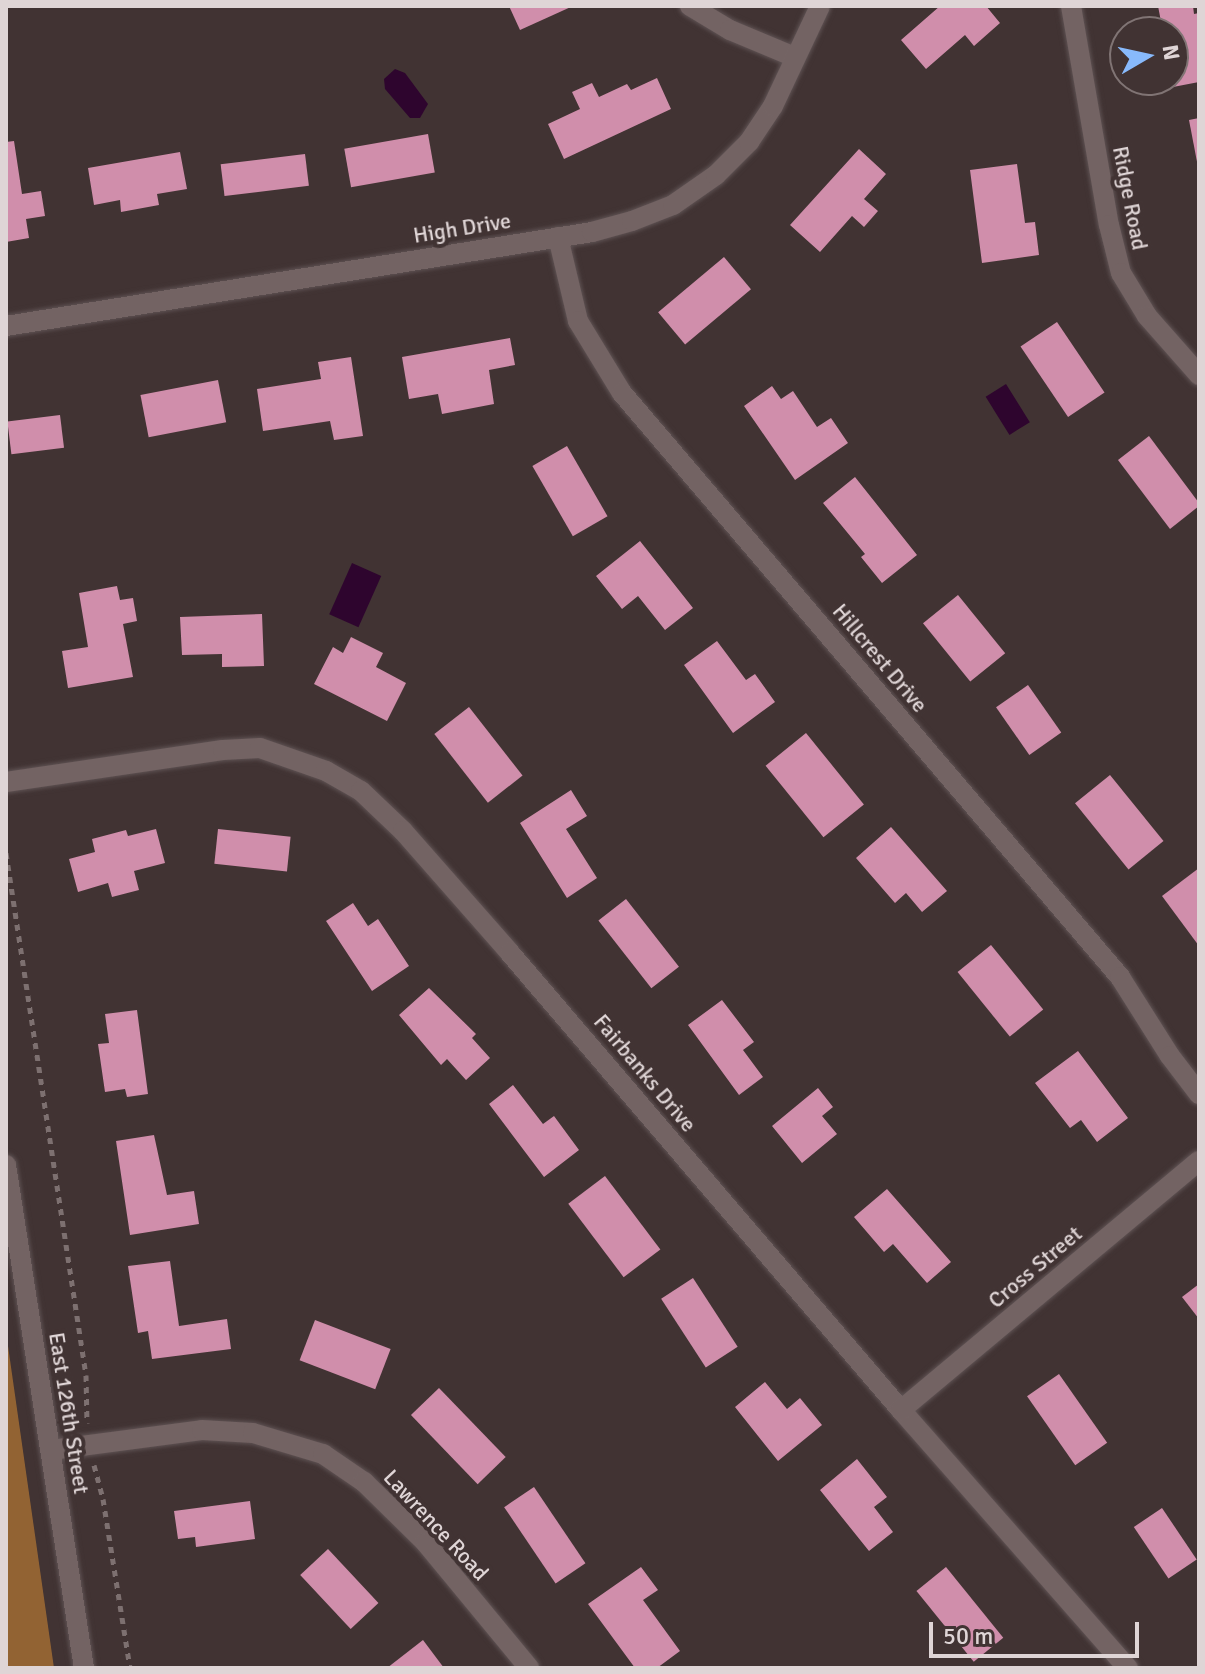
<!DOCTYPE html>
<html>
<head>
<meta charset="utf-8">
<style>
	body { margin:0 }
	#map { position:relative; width:1205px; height:1674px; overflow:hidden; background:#413333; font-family:Signika,sans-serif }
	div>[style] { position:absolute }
	.forest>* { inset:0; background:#926333 }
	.water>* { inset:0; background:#2e052e; transform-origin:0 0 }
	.building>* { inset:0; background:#d08eab; transform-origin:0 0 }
	.path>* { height:5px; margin-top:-2.5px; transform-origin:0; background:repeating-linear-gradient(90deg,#7d7070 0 6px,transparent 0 12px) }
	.roads { filter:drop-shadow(0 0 2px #5e5253) drop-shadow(0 0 2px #5e5253) }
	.street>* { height:20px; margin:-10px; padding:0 10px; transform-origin:10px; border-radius:10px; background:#736363 }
	.secondary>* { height:20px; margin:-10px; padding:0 10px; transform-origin:10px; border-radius:10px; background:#736363 }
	span { translate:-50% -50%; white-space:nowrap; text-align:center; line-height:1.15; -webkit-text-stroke:8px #413333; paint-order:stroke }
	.street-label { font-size:22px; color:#dfd5d6 }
	.frame { position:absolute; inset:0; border:8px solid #dfd5d6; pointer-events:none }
	.north { position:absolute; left:1109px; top:16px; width:80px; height:80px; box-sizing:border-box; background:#413333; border:2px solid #807474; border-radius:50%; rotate:81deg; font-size:22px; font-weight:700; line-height:32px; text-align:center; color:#dfd5d6 }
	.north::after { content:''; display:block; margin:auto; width:28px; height:36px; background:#88bafc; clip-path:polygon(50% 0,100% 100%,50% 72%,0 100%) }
	.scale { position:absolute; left:929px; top:1622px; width:210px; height:36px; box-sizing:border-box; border:4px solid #dfd5d6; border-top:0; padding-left:10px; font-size:24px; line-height:28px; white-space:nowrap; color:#dfd5d6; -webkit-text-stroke:6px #413333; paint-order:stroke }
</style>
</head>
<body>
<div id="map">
	<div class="forest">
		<i style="clip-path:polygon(6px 1332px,54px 1668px,6px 1668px)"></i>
	</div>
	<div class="water">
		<i style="clip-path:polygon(395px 69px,405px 73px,428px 104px,420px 118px,410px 118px,385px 89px,384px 79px)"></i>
		<i style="left:1006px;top:384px;width:45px;height:24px;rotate:58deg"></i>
		<i style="left:352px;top:563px;width:32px;height:56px;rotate:24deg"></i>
	</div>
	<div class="building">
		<i style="clip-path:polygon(509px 6px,573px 6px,520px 30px)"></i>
		<i style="clip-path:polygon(940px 6px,986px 6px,1000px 23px,974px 46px,965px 35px,926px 69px,901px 40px)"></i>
		<i style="clip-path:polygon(1158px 6px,1193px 6px,1194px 14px,1199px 13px,1199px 82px,1173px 87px,1173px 32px,1163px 32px)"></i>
		<i style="clip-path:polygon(657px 78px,671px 109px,564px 159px,548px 124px,580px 109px,572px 92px,592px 83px,599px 97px,627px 84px,631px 90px)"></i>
		<i style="clip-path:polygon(1199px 118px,1199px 166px,1198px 167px,1189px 120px)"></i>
		<i style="left:428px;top:134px;width:39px;height:85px;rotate:80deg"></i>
		<i style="clip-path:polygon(14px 141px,22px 194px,41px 191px,45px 216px,26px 219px,29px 238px,6px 242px,6px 142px)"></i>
		<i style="clip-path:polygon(859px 149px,886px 174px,864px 199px,878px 211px,864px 227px,852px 216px,820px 252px,790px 225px)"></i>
		<i style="clip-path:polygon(180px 152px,187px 189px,157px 194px,159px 205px,121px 212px,120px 200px,94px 205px,88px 168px)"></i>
		<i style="left:305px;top:154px;width:32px;height:85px;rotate:83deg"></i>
		<i style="clip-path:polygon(1017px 164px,1025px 223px,1035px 222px,1039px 255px,982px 263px,970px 170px)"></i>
		<i style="left:724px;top:257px;width:42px;height:86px;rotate:50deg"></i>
		<i style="left:1057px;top:322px;width:85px;height:44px;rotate:56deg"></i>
		<i style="clip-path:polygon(510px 338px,515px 365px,489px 370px,494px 404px,442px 414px,438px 394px,409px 399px,402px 357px)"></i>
		<i style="clip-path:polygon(351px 357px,363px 436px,334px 440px,330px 421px,263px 431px,257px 389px,321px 379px,318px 362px)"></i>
		<i style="left:218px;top:380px;width:43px;height:79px;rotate:79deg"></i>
		<i style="clip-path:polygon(772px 386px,781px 399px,793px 391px,817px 427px,831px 418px,848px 443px,795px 480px,744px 406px)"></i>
		<i style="left:60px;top:415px;width:33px;height:53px;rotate:83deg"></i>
		<i style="clip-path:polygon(1149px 436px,1199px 503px,1199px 506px,1170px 529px,1118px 460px)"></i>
		<i style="left:567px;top:446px;width:81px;height:40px;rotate:60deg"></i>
		<i style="clip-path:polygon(855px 477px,917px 555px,882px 583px,861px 557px,865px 554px,823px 503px)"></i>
		<i style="clip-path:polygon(640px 541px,693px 608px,665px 630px,638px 596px,622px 609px,596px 576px)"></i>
		<i style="clip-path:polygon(117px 586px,120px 600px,133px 598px,137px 621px,123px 624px,133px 677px,68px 688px,62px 651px,88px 647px,79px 593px)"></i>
		<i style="left:958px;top:595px;width:75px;height:45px;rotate:51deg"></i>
		<i style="clip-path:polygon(262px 614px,264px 666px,222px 667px,222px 654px,182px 655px,180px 617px)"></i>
		<i style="clip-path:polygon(351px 637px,383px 653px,376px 667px,406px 683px,387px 721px,314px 684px,333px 647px,343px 653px)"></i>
		<i style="clip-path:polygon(717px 641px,746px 680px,755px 674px,775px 702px,733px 733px,684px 665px)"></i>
		<i style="left:1028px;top:685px;width:58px;height:39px;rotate:55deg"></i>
		<i style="left:469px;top:707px;width:87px;height:44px;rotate:52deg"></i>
		<i style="left:806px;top:733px;width:92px;height:52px;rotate:51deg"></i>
		<i style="left:1110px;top:775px;width:85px;height:45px;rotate:51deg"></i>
		<i style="clip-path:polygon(571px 790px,587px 816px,566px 829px,597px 878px,567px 898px,520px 823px)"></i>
		<i style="clip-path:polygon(891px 827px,947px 891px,922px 912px,906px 893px,895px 903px,856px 858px)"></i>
		<i style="clip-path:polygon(156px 829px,165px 863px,134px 871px,139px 890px,112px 897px,108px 883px,78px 892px,69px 859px,95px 852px,92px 839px,126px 830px,128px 836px)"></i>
		<i style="left:218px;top:829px;width:73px;height:35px;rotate:6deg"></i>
		<i style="clip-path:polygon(1199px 868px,1199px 946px,1162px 896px)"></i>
		<i style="left:626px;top:899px;width:86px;height:35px;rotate:52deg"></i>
		<i style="clip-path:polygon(353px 903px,368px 926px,378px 919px,409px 966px,372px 991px,326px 921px)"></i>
		<i style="left:991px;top:945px;width:83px;height:43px;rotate:51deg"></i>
		<i style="clip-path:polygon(429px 988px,476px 1034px,472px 1038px,490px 1058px,466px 1080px,447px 1059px,441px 1065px,399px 1015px)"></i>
		<i style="clip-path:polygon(722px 1000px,754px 1042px,743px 1050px,763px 1077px,739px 1095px,688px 1025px)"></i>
		<i style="clip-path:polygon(137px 1010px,148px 1094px,127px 1097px,125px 1089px,105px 1092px,98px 1044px,109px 1043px,105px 1014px)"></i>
		<i style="clip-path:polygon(1078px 1051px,1128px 1118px,1097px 1142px,1081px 1120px,1070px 1128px,1035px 1083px)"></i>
		<i style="clip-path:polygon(513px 1085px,543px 1124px,554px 1116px,579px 1150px,544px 1177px,489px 1104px)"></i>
		<i style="clip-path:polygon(818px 1088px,833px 1107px,822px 1116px,837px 1134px,802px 1163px,772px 1126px)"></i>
		<i style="clip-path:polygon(154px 1135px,167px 1195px,194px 1191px,199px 1224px,130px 1235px,116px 1141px)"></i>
		<i style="left:605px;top:1176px;width:92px;height:46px;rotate:53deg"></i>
		<i style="clip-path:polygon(887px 1189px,951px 1262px,927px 1283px,893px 1244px,884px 1252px,854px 1217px)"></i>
		<i style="clip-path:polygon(170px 1261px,179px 1326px,227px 1319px,231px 1349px,152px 1359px,148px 1331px,138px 1333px,128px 1266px)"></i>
		<i style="left:693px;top:1278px;width:82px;height:38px;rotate:57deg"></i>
		<i style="clip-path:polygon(1199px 1284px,1199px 1319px,1182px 1297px)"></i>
		<i style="left:315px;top:1320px;width:81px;height:43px;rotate:21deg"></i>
		<i style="left:1059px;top:1374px;width:84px;height:39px;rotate:55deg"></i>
		<i style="clip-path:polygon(765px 1382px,787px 1409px,800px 1398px,822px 1425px,778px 1461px,735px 1407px)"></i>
		<i style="left:439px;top:1388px;width:96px;height:39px;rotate:46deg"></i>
		<i style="clip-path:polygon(857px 1459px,887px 1497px,874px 1507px,893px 1532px,869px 1551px,820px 1490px)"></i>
		<i style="left:534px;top:1487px;width:92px;height:36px;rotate:56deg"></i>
		<i style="clip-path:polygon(250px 1501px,255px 1539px,196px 1547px,195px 1537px,178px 1539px,174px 1511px)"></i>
		<i style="left:1162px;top:1508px;width:62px;height:34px;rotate:56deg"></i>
		<i style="left:328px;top:1549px;width:74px;height:38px;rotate:47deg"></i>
		<i style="clip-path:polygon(641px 1567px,658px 1590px,643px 1600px,680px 1651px,657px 1668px,635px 1668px,588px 1604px)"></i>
		<i style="left:946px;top:1567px;width:91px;height:38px;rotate:51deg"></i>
		<i style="clip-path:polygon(423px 1640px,444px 1668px,387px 1668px)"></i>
	</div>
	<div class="path">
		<i style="left:6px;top:853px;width:528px;rotate:81.29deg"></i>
		<i style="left:86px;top:1375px;width:48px;rotate:88.8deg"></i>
		<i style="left:94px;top:1465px;width:35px;rotate:75deg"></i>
		<i style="left:103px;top:1499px;width:171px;rotate:80.9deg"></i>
	</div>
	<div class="roads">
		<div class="street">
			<i style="left:690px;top:6px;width:47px;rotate:31deg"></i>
			<i style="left:730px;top:30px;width:70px;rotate:22.6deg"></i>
			<i style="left:1071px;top:6px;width:222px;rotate:80.2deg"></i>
			<i style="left:1109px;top:225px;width:49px;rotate:76deg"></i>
			<i style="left:1121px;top:273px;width:50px;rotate:58.8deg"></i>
			<i style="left:1147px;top:316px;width:79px;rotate:48.6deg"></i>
			<i style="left:558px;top:237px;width:86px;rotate:76.6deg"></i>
			<i style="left:578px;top:321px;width:84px;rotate:58.6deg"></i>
			<i style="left:622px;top:393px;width:768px;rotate:49.54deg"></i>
			<i style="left:1120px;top:977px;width:93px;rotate:57.7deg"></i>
			<i style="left:1170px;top:1056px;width:48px;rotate:52.7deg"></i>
			<i style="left:6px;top:326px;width:593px;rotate:-9.11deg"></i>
			<i style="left:592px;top:232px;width:41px;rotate:-15.4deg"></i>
			<i style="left:632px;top:221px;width:44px;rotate:-21.3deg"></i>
			<i style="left:673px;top:205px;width:52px;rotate:-34.9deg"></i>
			<i style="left:716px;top:175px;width:47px;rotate:-45deg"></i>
			<i style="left:749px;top:142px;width:43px;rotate:-56.3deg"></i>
			<i style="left:773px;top:106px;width:110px;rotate:-64.8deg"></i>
			<i style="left:6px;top:782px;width:219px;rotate:-8.4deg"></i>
			<i style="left:223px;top:750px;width:37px;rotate:-3deg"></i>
			<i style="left:260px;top:748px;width:70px;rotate:19.2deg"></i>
			<i style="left:326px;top:771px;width:40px;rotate:29.7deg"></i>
			<i style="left:361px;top:791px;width:58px;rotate:43.6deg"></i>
			<i style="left:403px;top:831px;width:162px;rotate:48.7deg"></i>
			<i style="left:510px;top:953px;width:601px;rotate:49.45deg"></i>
			<i style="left:901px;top:1410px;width:344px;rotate:48.7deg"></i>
			<i style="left:901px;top:1410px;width:388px;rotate:-39.9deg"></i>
			<i style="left:51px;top:1450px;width:152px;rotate:-7.5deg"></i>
			<i style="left:202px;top:1430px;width:51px;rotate:3.4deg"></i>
			<i style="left:253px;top:1433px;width:73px;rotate:16.7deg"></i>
			<i style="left:323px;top:1454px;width:50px;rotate:34.3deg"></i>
			<i style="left:364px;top:1482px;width:87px;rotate:44.5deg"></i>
			<i style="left:426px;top:1543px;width:162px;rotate:50.5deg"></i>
		</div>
		<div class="secondary">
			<i style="left:6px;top:1165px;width:509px;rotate:81.19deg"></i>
		</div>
	</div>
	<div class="street-label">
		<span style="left:1130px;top:198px;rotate:79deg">Ridge Road</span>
		<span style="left:462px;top:228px;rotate:-9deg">High Drive</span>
		<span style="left:880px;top:658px;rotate:50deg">Hillcrest Drive</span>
		<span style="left:645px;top:1073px;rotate:50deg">Fairbanks Drive</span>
		<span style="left:1035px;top:1267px;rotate:-40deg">Cross Street</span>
		<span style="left:69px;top:1413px;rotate:81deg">East 126th Street</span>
		<span style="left:436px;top:1525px;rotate:47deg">Lawrence Road</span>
	</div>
	<div class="frame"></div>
	<div class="north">N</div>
	<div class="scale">50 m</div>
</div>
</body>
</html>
